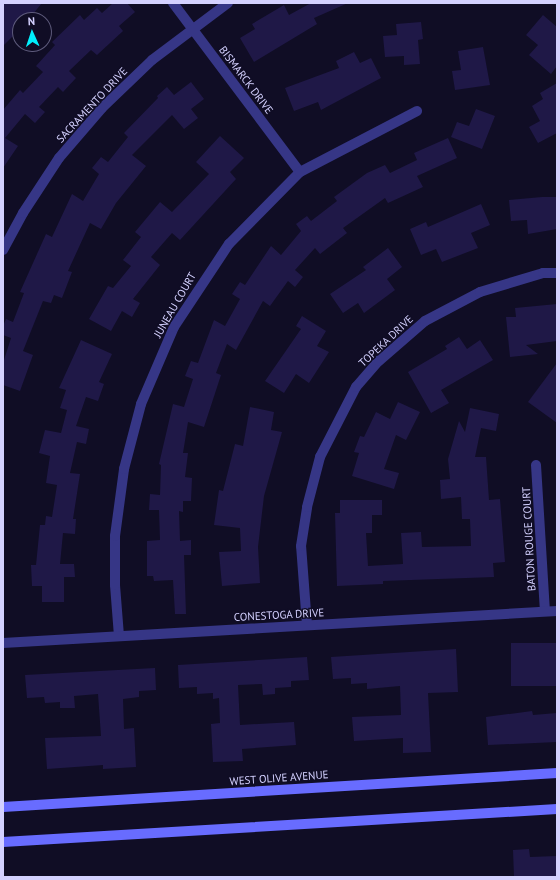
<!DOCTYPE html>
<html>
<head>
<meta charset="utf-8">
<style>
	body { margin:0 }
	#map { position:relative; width:560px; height:880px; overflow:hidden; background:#100d25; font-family:"PT Sans",sans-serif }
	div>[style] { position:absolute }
	.building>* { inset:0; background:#1f1847; transform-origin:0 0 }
	.minor>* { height:10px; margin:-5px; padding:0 5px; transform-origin:5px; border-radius:5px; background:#363686 }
	.secondary>* { height:10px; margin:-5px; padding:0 5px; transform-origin:5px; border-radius:5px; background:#686cff }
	span { translate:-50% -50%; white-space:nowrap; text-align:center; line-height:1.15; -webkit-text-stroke:3px #100d25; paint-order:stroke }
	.street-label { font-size:11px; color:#d4d1ff }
	.frame { position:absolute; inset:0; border:4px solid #d4d1ff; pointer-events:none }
	.north { position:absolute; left:12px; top:12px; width:40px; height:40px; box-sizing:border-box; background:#100d25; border:1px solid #5e5b7c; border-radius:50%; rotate:357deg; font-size:11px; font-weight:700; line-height:16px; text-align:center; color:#d4d1ff }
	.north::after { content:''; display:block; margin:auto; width:14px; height:18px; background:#00effc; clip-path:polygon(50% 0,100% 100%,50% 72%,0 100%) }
</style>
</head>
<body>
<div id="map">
	<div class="building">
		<i style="clip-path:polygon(3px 3px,42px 3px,28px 20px,20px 20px,20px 29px,3px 46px)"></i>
		<i style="clip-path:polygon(113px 3px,127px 3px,135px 12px,119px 26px,123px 31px,97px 55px,91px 50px,69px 71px,76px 78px,63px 92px,58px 87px,39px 107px,45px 112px,35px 123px,25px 114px,5px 138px,18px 146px,3px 168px,3px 110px,20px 90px,23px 93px,43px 72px,36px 66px,55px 45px,52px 42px,80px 15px,84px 20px,97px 8px,102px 13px)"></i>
		<i style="clip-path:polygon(311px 3px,348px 3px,314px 18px,317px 24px,254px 62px,240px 38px,255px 29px,252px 24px,284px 5px,289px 15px)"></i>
		<i style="clip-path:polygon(543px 15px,557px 27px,557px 66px,551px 74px,529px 55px,538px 45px,526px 35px)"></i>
		<i style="clip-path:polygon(421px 22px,423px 39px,418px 40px,420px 64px,404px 65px,404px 56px,385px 57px,383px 36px,397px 35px,396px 24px)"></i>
		<i style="clip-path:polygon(483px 47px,490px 85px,455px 90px,452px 71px,461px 70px,458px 51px)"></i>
		<i style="clip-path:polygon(354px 52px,360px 63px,371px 58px,381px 78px,321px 110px,318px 102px,294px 111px,285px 88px,339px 68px,336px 61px)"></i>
		<i style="clip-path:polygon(191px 82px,204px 99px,191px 109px,198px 118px,184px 129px,172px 115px,132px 155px,146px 166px,116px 203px,101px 229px,90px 223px,68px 271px,72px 272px,62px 298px,54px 295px,51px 303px,43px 301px,23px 351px,33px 355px,20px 391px,3px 385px,3px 363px,11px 338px,3px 335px,3px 326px,6px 319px,13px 322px,24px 293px,20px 292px,46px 234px,52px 237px,72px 194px,83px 201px,99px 174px,92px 168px,101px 157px,108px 162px,128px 137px,124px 133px,158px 98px,157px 96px,167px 87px,174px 95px)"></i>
		<i style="clip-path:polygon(557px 83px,557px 133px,538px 143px,529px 127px,540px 121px,532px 106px,543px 99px,540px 93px)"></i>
		<i style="clip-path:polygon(476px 109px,495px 116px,482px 149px,451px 137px,457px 122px,469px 126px)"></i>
		<i style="clip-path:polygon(220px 136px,244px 158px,230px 172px,236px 179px,180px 240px,172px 233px,151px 257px,160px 265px,133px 299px,140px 303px,132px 317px,122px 311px,111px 331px,89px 319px,108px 286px,113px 288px,131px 266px,123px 260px,141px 237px,135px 232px,160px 202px,172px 212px,209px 174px,196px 162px)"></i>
		<i style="clip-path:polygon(448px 138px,457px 158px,417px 176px,423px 187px,388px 203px,385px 198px,343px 228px,347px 233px,320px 254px,315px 248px,295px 270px,303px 277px,295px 287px,288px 281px,270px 306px,263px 301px,236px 350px,227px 344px,216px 373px,221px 375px,204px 427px,188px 422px,183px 453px,188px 453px,185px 477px,192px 478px,191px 501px,183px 501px,183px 512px,179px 511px,180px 541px,191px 540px,191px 555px,184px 555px,186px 614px,175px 614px,173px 580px,154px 581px,153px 576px,147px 576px,147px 541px,160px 540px,159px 510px,149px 510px,150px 494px,160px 495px,161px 465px,159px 464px,173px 404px,184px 407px,193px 379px,185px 376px,191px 361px,198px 363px,214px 320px,225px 326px,240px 299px,232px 294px,240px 282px,245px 285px,271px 246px,281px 255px,301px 231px,296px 224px,307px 216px,311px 221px,337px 201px,334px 197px,367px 173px,385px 165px,390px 173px,417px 160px,414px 153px)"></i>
		<i style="clip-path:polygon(542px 197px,557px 197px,557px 229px,528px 234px,527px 220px,511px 221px,509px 200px)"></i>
		<i style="clip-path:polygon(481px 204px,490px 225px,471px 233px,478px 248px,442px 262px,436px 249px,421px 255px,410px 229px,426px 222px,428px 227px)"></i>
		<i style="clip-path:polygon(388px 248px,402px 267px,387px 279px,395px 290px,364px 313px,358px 303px,343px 313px,330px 294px,366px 270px,363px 267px)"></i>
		<i style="clip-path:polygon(557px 304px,557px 341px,526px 345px,538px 354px,510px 357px,506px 317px,516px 317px,515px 308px)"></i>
		<i style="clip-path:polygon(302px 316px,326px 331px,317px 346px,329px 352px,309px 383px,296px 374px,284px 393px,265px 381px,301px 329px,296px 326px)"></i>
		<i style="clip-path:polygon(459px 337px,467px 349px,480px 340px,493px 360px,441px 390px,449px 403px,431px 413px,408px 372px,447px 349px,445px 346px)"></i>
		<i style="clip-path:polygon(81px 340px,112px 354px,99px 382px,104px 384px,98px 401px,86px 397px,76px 426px,89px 429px,86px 444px,77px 442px,70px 473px,80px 474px,73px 519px,76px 519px,75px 534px,63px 533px,60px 564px,74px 564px,75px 577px,64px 577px,64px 602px,42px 602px,42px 586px,32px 586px,31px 565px,36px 565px,40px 525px,45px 525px,46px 516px,52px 517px,57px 485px,46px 483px,50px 456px,39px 453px,45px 430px,61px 433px,67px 410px,60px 408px,66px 390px,59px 388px)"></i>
		<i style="clip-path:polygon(557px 363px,557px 423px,528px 402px)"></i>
		<i style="clip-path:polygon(398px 402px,420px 412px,406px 440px,396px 435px,384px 469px,399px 473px,394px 489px,352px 476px,359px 453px,354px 452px,360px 436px,364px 437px,376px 412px,390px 419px)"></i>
		<i style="clip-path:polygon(250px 407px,274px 412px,271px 430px,282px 432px,264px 496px,258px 547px,260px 583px,222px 586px,219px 552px,241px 551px,240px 528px,214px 525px,219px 490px,223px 491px,235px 444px,243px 446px)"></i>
		<i style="clip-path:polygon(470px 408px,499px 414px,496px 431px,481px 428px,475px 457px,486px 457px,489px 500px,500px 499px,505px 562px,493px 563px,494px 577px,383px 581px,383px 584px,337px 586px,335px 513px,340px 513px,340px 500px,382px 500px,382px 515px,372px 515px,372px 533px,366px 533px,368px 566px,403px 564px,401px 533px,421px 532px,422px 547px,471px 546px,470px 519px,462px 519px,461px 497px,441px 499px,440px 480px,450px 479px,448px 459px,459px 421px,465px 432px)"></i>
		<i style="left:557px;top:643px;width:43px;height:46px;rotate:90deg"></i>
		<i style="clip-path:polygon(456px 649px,458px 692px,428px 693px,431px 752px,403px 753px,403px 738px,354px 741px,352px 717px,401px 715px,400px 686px,367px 689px,367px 683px,351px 684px,351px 678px,333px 679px,331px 657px)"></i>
		<i style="clip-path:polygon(307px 657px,309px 680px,291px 681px,291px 687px,275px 688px,275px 694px,263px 695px,262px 684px,238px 685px,240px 725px,294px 722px,296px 745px,242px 749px,243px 761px,213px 762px,211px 724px,220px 723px,219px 698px,213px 699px,213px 693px,197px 694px,197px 687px,179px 688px,178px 665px)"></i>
		<i style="clip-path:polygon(155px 668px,156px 690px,139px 691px,139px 697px,123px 699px,124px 729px,134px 728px,136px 767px,103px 769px,103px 765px,47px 769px,45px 738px,101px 736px,98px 694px,74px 696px,75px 708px,60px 708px,60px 702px,45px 703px,44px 697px,27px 698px,25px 675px)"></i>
		<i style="clip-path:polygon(532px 711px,533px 715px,557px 713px,557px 742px,488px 745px,486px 717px)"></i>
		<i style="clip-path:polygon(529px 849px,530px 857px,557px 856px,557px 877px,514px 877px,513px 850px)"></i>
	</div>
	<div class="minor">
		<i style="left:173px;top:3px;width:211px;rotate:53.1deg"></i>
		<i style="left:3px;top:250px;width:42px;rotate:-61.6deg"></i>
		<i style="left:23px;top:213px;width:66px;rotate:-56.8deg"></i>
		<i style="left:59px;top:158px;width:66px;rotate:-49.3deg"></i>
		<i style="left:102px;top:108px;width:69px;rotate:-43.8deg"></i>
		<i style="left:152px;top:60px;width:95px;rotate:-36.9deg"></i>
		<i style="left:536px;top:465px;width:146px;rotate:86.5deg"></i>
		<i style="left:307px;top:625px;width:79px;rotate:-94.3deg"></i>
		<i style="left:301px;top:546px;width:39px;rotate:-81deg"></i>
		<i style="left:307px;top:507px;width:52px;rotate:-75.4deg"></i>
		<i style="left:320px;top:457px;width:79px;rotate:-62.8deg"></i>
		<i style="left:356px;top:387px;width:35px;rotate:-49deg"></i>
		<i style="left:379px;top:361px;width:61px;rotate:-41deg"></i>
		<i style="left:425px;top:321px;width:62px;rotate:-27.8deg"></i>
		<i style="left:480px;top:292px;width:66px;rotate:-16.8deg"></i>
		<i style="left:543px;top:273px;width:14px"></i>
		<i style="left:119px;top:636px;width:51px;rotate:-94.5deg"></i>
		<i style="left:115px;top:585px;width:49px;rotate:-90deg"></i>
		<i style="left:115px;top:536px;width:68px;rotate:-82.3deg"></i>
		<i style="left:124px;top:469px;width:67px;rotate:-75.3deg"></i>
		<i style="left:141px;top:404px;width:84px;rotate:-66.8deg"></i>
		<i style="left:174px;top:327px;width:100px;rotate:-56.5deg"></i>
		<i style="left:229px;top:244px;width:101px;rotate:-45.4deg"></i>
		<i style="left:300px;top:172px;width:132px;rotate:-27.5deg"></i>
		<i style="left:3px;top:643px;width:555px;rotate:-3.31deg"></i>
	</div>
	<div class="secondary">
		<i style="left:3px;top:807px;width:555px;rotate:-3.51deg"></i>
		<i style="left:3px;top:842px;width:555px;rotate:-3.41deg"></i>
	</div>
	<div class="street-label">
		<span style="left:246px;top:80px;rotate:53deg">BISMARCK DRIVE</span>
		<span style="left:92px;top:105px;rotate:-47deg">SACRAMENTO DRIVE</span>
		<span style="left:175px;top:305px;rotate:-60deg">JUNEAU COURT</span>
		<span style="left:386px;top:341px;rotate:-43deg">TOPEKA DRIVE</span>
		<span style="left:529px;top:539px;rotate:-93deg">BATON ROUGE COURT</span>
		<span style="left:279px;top:615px;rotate:-3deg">CONESTOGA DRIVE</span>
		<span style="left:279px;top:778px;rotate:-4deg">WEST OLIVE AVENUE</span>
	</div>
	<div class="frame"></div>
	<div class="north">N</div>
</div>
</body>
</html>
